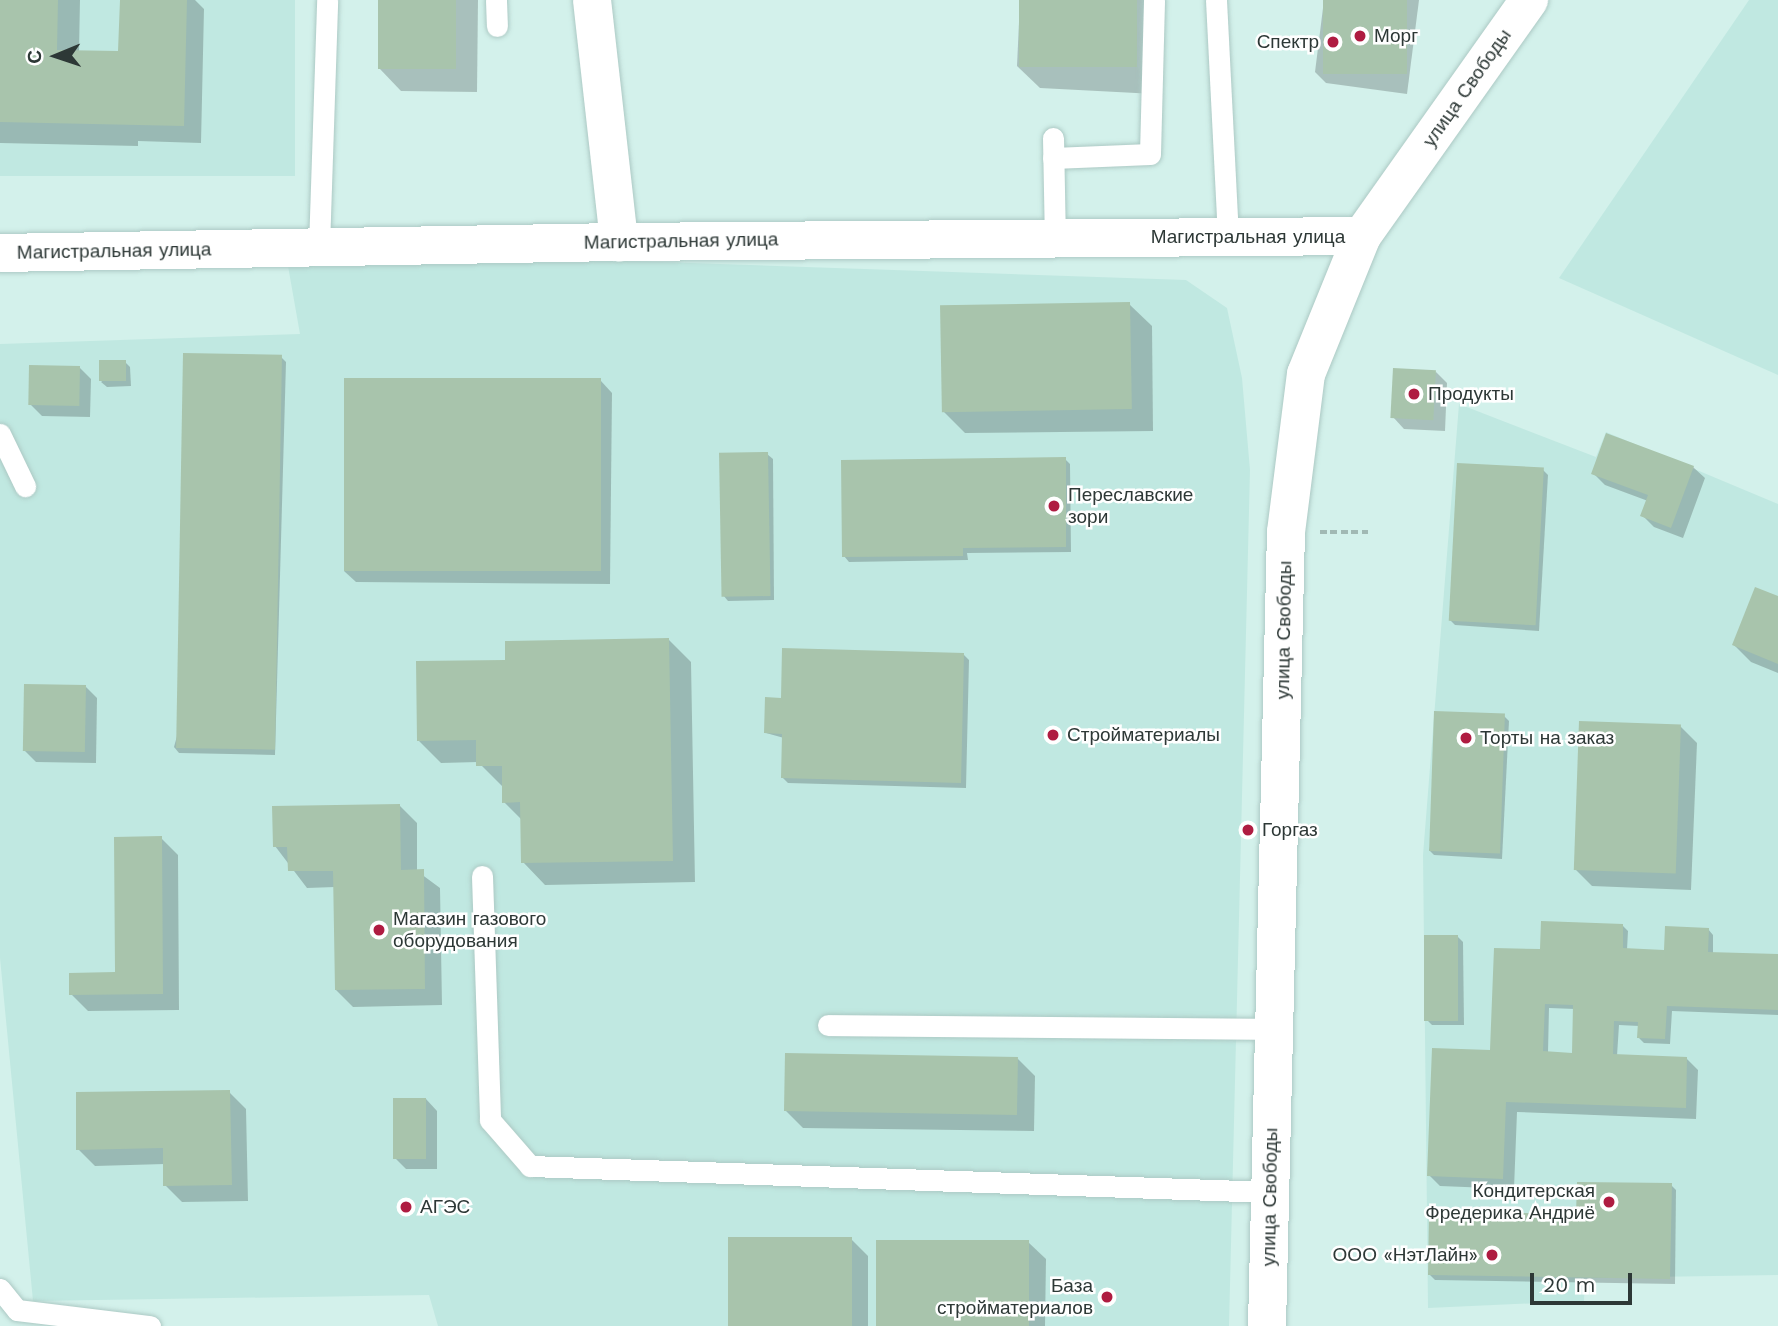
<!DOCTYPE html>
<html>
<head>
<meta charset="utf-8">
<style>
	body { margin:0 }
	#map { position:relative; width:1778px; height:1326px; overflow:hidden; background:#d3f1eb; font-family:"Work Sans",sans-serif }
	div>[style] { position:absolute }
	.built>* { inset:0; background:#c0e8e1; transform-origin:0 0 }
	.shadow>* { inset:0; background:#0003 }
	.building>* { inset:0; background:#a8c4ac; transform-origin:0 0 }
	.path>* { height:4.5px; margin-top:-2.25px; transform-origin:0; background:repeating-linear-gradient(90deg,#a1b9b4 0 7px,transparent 0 10.5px) }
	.roads { filter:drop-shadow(0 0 2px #acc9c4) drop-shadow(0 0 2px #acc9c4) }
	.lane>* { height:21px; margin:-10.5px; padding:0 10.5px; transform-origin:10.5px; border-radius:10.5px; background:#fff }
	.street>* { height:38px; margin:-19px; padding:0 19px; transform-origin:19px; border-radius:19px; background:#fff }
	.secondary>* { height:38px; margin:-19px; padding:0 19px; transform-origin:19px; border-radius:19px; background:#fff }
	.dots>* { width:19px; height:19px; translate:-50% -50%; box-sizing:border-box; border:4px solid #fff; border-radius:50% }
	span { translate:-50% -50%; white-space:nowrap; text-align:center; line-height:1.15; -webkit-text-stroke:5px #fff; paint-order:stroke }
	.poi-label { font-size:19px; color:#2d3836 }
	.left { translate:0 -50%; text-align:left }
	.right { translate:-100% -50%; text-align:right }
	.street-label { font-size:19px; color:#2d3836 }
	.north { position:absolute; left:21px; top:21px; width:70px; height:70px; -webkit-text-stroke:5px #fff; paint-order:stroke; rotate:268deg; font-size:19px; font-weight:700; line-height:28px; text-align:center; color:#2d3836 }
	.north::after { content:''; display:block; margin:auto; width:24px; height:32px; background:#2d3836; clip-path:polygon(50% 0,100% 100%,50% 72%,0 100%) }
	.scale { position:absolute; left:1530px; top:1273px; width:102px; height:32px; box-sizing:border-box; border:4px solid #2d3836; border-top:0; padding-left:9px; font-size:21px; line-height:24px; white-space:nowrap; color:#2d3836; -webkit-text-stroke:5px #fff; paint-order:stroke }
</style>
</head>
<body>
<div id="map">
	<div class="built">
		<i style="left:0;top:0;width:295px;height:176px"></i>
		<i style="clip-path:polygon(1749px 0,1778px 0,1778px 375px,1559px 278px)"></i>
		<i style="clip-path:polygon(285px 249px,1186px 280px,1227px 308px,1242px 378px,1250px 470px,1229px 1326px,438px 1326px,429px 1295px,33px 1301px,0 958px,0 344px,300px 334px)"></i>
		<i style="clip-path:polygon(1459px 404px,1596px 457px,1606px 432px,1778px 504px,1778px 1275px,1585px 1278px,1584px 1301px,1428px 1308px,1423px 855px)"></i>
	</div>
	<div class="shadow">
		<i style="clip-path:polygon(0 0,80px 0,79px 52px,120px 55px,121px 0,195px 0,204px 9px,201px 143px,138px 141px,138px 146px,0 143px)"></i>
		<i style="clip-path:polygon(380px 0,478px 0,477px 92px,401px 91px,379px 68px)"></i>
		<i style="clip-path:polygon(1020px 0,1159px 0,1155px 94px,1040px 88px,1017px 66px)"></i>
		<i style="clip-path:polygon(1324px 0,1419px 0,1407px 94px,1326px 83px,1315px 72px)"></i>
		<i style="clip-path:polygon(1129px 304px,1152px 326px,1153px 431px,965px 433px,943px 411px)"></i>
		<i style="clip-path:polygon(281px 357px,286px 362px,275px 755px,179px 753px,174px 747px)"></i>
		<i style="clip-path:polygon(125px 362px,130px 367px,131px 386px,107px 387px,101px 382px)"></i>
		<i style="clip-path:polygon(80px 368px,91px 379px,90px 417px,42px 416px,31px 405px)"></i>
		<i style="clip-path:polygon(1436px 372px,1447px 383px,1445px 431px,1404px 429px,1393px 417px)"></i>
		<i style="clip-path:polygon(601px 381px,612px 393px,610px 584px,356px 582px,344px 571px)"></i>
		<i style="clip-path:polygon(767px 454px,773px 459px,774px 600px,728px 601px,723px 595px)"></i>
		<i style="clip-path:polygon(1065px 459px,1070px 464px,1071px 552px,967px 553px,968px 560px,849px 562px,844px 556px)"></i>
		<i style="clip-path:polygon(1693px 467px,1705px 478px,1683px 538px,1654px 527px,1642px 515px,1648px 501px,1605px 485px,1593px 473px)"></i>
		<i style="clip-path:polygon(1543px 470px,1548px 475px,1539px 631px,1455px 625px,1450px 620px)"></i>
		<i style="clip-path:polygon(1778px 598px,1778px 673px,1751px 662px,1734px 645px)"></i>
		<i style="clip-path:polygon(669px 640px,691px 662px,695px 882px,545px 885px,523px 862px,522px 820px,504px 802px,504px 788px,478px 762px,441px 763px,419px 741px)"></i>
		<i style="clip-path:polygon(964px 655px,969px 660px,966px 788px,788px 783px,782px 777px,784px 738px,766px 733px,782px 700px)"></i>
		<i style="clip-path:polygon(86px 687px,97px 698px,96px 763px,36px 762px,25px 751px)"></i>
		<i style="clip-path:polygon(1504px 716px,1509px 721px,1502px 859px,1434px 855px,1429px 850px)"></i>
		<i style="clip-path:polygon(1680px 726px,1697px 743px,1691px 890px,1592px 886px,1575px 869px)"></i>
		<i style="clip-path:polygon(400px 806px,417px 823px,417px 871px,440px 888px,442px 1005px,353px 1007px,336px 990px,335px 887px,307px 888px,275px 846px)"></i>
		<i style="clip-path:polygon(161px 838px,178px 855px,179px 1010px,88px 1011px,71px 994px,117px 974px)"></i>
		<i style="clip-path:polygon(evenodd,1623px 926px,1628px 931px,1627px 950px,1666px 952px,1708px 929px,1713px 935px,1713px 954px,1778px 956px,1778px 1015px,1672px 1011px,1670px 1044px,1644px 1043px,1639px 1038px,1639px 1026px,1619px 1025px,1617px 1056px,1686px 1058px,1698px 1070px,1696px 1119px,1517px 1112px,1514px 1189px,1440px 1186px,1429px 1175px,1541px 951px,1623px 926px,1549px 1008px,1575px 1009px,1573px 1054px,1548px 1053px,1549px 1008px)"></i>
		<i style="clip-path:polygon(1458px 937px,1463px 942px,1464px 1025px,1432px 1025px,1427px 1020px)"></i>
		<i style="clip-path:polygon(1018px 1059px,1035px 1076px,1034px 1131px,803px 1128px,786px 1111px)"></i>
		<i style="clip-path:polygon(229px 1092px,246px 1109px,248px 1201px,182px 1202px,165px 1185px,165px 1164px,95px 1166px,78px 1149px)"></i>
		<i style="clip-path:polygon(426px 1099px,437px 1111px,437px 1169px,406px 1169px,395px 1158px)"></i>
		<i style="clip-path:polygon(1671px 1185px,1676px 1190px,1675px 1284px,1435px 1280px,1429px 1274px,1578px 1215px)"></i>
		<i style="clip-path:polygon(851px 1239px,868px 1256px,868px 1326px,730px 1326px)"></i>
		<i style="clip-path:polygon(1028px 1242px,1046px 1259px,1045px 1326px,878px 1326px)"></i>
	</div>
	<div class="building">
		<i style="clip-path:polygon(0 0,58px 0,57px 50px,118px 51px,120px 0,187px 0,184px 126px,0 122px)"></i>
		<i style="left:378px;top:0;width:78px;height:69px"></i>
		<i style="left:1019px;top:0;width:118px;height:67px"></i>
		<i style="left:1323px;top:0;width:84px;height:74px"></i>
		<i style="left:1130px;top:302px;width:107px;height:190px;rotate:89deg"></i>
		<i style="left:183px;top:353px;width:99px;height:395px;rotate:1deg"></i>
		<i style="left:126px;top:360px;width:21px;height:27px;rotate:90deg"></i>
		<i style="left:29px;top:365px;width:51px;height:40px;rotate:1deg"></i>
		<i style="left:1393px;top:368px;width:43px;height:50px;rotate:3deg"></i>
		<i style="left:344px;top:378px;width:257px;height:193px"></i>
		<i style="clip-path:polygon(1606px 433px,1694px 466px,1671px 528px,1640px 516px,1648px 495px,1591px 474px)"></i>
		<i style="left:768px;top:452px;width:144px;height:49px;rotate:89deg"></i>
		<i style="clip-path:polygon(1066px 457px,1066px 547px,963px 548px,963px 556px,842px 557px,841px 460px)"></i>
		<i style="left:1457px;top:463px;width:87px;height:158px;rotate:3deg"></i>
		<i style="clip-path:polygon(1755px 587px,1778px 596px,1778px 664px,1732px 645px)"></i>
		<i style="clip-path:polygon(669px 638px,673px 861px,521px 863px,520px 802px,502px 803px,502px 766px,476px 766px,476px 740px,417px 741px,416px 661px,505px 660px,505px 641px)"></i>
		<i style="clip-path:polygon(782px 648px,964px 653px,961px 783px,781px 778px,782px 734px,764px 733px,765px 697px,781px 698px)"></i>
		<i style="left:24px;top:684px;width:62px;height:67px;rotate:1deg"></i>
		<i style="left:1434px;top:711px;width:71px;height:140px;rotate:2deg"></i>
		<i style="left:1579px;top:721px;width:102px;height:149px;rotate:2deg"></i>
		<i style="clip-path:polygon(400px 804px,401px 870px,424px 869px,425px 989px,335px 990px,333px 871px,288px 871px,287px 847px,273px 847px,272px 806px)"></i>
		<i style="clip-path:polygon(162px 836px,163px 994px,69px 995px,69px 973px,115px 972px,114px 837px)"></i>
		<i style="clip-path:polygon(evenodd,1541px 921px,1623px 924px,1623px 948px,1664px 950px,1665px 926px,1709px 928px,1708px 952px,1778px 954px,1778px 1010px,1667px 1006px,1665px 1039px,1637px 1038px,1638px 1022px,1614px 1021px,1613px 1054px,1687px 1057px,1686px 1108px,1506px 1102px,1503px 1179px,1427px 1176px,1432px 1048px,1490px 1050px,1494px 948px,1540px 949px,1541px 921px,1545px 1004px,1573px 1005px,1572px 1053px,1543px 1051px,1545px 1004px)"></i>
		<i style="left:1424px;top:935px;width:34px;height:86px"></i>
		<i style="left:785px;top:1053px;width:233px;height:58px;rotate:1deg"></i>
		<i style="clip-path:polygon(230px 1090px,232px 1185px,163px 1186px,163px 1148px,76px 1150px,76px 1092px)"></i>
		<i style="left:393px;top:1098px;width:33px;height:61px"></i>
		<i style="clip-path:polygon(1577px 1182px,1672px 1183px,1670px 1279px,1428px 1275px,1429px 1211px,1576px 1214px)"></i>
		<i style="left:728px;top:1237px;width:124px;height:89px"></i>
		<i style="left:876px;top:1240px;width:153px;height:86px"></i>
	</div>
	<div class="path">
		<i style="left:1320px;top:532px;width:48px"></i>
	</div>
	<div class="roads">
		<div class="lane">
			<i style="left:496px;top:0;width:26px;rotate:88deg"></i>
			<i style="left:1216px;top:0;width:237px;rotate:87.1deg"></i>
			<i style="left:1053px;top:138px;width:100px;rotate:88.9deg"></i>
			<i style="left:1053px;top:158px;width:97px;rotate:-2.4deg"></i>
			<i style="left:1150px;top:154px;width:154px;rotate:-88.5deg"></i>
			<i style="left:319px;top:247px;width:247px;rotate:-88.1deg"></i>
			<i style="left:0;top:434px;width:58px;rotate:64.3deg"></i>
			<i style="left:482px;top:876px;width:244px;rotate:88.1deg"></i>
			<i style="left:490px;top:1120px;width:61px;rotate:49deg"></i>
			<i style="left:530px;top:1166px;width:741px;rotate:2.01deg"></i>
			<i style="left:828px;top:1025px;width:446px;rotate:0.5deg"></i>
			<i style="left:0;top:1289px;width:27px;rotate:51deg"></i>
			<i style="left:17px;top:1310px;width:134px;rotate:6.9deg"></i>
		</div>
		<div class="street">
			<i style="left:592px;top:0;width:244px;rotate:83.6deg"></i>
		</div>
		<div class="secondary">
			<i style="left:0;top:253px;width:619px;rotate:-1.02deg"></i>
			<i style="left:619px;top:242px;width:743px;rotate:-0.46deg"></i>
			<i style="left:1267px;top:1326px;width:794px;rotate:-88.63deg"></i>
			<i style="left:1286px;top:532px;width:159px;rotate:-82.8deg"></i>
			<i style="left:1306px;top:374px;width:149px;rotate:-67.9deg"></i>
			<i style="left:1362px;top:236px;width:289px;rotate:-54.7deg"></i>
		</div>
	</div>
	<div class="dots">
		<i style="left:1360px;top:36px;background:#af1c41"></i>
		<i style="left:1333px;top:42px;background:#af1c41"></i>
		<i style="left:1414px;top:394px;background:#af1c41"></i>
		<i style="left:1054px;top:506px;background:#af1c41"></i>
		<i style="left:1053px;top:735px;background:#af1c41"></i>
		<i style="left:1466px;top:738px;background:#af1c41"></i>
		<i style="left:1248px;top:830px;background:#af1c41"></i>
		<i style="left:379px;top:930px;background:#af1c41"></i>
		<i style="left:1609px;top:1202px;background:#af1c41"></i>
		<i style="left:406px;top:1207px;background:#af1c41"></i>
		<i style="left:1492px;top:1255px;background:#af1c41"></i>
		<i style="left:1107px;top:1297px;background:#af1c41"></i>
	</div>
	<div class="poi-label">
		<span class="left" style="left:1374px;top:36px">Морг</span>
		<span class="right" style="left:1319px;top:42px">Спектр</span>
		<span class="left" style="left:1428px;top:394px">Продукты</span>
		<span class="left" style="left:1068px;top:506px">Переславские<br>зори</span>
		<span class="left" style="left:1067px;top:735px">Стройматериалы</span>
		<span class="left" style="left:1480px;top:738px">Торты на заказ</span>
		<span class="left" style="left:1262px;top:830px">Горгаз</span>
		<span class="left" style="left:393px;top:930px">Магазин газового<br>оборудования</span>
		<span class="right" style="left:1595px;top:1202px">Кондитерская<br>Фредерика Андриё</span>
		<span class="left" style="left:420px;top:1207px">АГЭС</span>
		<span class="right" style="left:1478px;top:1255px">ООО «НэтЛайн»</span>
		<span class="right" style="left:1093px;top:1297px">База<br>стройматериалов</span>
	</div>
	<div class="street-label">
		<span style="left:1467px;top:88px;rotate:-55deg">улица Свободы</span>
		<span style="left:1248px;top:237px">Магистральная улица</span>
		<span style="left:681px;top:241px;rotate:-1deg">Магистральная улица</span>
		<span style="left:114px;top:251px;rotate:-1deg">Магистральная улица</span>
		<span style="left:1284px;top:630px;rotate:-89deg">улица Свободы</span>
		<span style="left:1270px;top:1197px;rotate:-89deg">улица Свободы</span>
	</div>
	<div class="north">С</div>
	<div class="scale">20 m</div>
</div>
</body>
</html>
